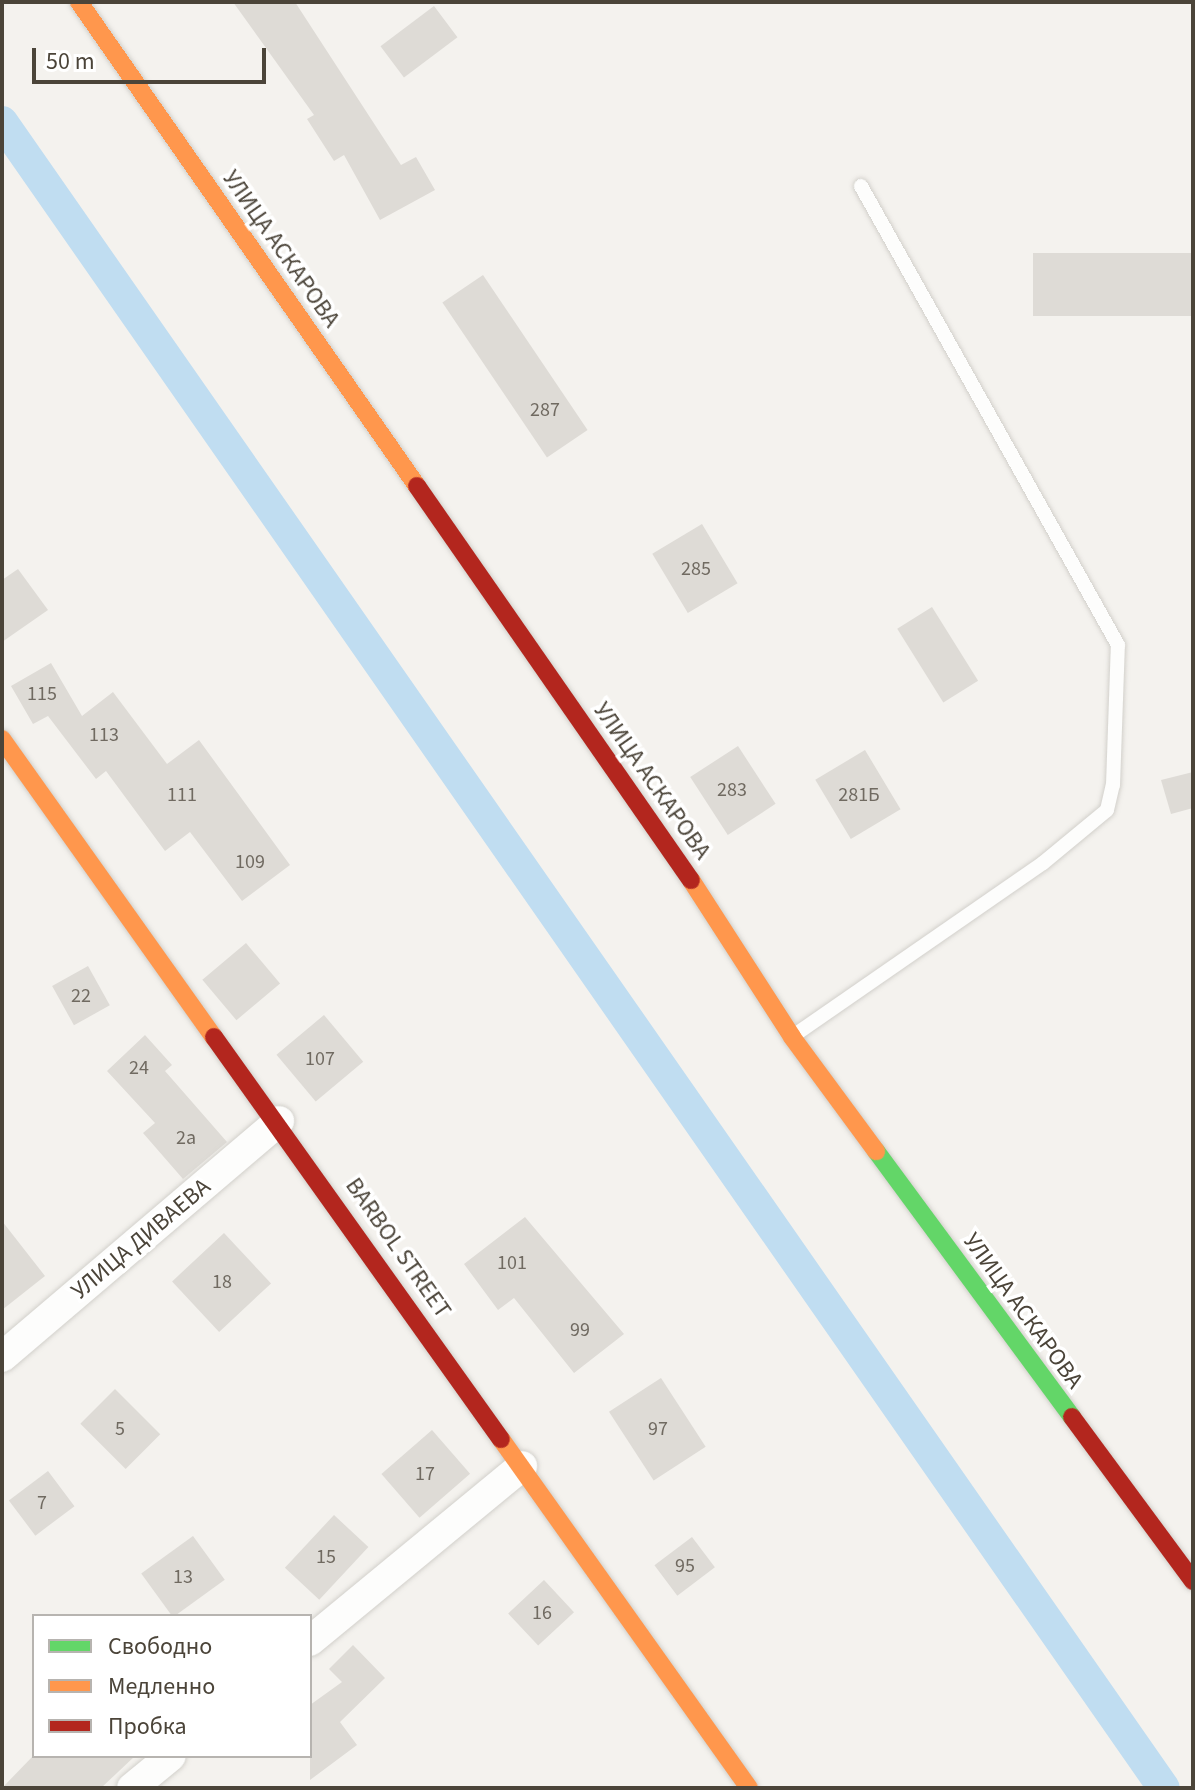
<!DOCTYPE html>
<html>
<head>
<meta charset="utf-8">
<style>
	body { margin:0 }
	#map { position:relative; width:1195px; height:1790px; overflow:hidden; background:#f4f2ee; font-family:"Source Sans 3",sans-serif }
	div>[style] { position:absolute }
	.canal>* { height:32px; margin:-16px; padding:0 16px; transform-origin:16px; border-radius:16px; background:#c0ddf1 }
	.building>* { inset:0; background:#dedbd6; transform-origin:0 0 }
	.roads { filter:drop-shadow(0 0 2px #d2d0cb) drop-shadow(0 0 2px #d2d0cb) }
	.lane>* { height:14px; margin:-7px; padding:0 7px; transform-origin:7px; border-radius:7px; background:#fdfdfc }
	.street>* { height:30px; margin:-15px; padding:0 15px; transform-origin:15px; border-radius:15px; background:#fdfdfc }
	.fast>* { height:18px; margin:-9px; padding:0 9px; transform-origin:9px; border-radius:9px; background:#63d668 }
	.slow>* { height:18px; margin:-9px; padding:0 9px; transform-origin:9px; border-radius:9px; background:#ff974d }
	.jam>* { height:18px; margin:-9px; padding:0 9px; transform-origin:9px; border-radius:9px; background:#b3261e }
	span { translate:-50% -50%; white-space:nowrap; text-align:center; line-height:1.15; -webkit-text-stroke:7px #fff; paint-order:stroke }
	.number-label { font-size:20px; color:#706a61 }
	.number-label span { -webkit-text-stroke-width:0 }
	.street-label { font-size:24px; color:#4b4439 }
	.frame { position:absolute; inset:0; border:4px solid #4b4439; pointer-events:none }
	.legend { position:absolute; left:32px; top:1614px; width:280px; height:144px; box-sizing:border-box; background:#fff; border:2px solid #b7b4b0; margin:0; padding:10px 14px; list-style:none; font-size:24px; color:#4b4439 }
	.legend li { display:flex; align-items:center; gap:16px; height:40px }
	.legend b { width:40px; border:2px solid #b7b4b0 }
	.scale { position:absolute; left:32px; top:48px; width:234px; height:36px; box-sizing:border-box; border:4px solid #4b4439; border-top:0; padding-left:10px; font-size:24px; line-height:28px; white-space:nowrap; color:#4b4439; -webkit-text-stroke:6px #fff; paint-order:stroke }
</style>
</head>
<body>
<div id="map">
	<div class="canal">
		<i style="left:2px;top:122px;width:2031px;rotate:55.11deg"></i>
	</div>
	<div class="building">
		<i style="clip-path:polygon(233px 2px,295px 2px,401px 165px,416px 157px,435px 190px,380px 220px,344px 155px,334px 161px,307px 119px,314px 115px)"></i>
		<i style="left:434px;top:6px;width:39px;height:67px;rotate:53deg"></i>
		<i style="left:1193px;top:253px;width:63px;height:160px;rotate:90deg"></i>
		<i style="left:483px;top:275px;width:187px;height:49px;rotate:56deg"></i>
		<i style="left:702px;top:524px;width:69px;height:58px;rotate:59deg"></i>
		<i style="clip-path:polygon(18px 569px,48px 610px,2px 642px,2px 580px)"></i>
		<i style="left:932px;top:607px;width:87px;height:41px;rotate:58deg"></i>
		<i style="clip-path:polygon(51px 663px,82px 716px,113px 692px,167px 764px,199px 740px,290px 865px,242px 901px,190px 832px,165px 851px,106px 771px,96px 779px,48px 716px,33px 724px,11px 686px)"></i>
		<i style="left:738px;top:746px;width:69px;height:57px;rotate:57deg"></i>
		<i style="left:865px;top:750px;width:69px;height:58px;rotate:59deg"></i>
		<i style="clip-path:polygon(1193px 772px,1193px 808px,1171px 814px,1161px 780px)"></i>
		<i style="left:246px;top:943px;width:53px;height:57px;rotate:50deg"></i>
		<i style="left:88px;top:966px;width:45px;height:41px;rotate:61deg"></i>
		<i style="left:324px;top:1015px;width:61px;height:62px;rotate:50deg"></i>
		<i style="clip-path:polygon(145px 1035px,172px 1065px,165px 1071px,227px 1142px,183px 1179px,143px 1133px,155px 1123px,107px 1071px)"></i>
		<i style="clip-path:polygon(525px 1217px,624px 1334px,574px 1373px,514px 1298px,498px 1310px,464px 1264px)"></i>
		<i style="clip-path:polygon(2px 1221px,45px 1276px,2px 1310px)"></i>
		<i style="left:224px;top:1233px;width:69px;height:71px;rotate:47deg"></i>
		<i style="left:661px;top:1378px;width:82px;height:62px;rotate:57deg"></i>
		<i style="left:115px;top:1389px;width:64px;height:49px;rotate:45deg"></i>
		<i style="left:432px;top:1430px;width:58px;height:67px;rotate:49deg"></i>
		<i style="left:48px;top:1471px;width:44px;height:49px;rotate:53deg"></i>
		<i style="left:334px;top:1515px;width:47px;height:72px;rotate:43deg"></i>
		<i style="left:193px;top:1536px;width:54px;height:64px;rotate:54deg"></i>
		<i style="left:692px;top:1537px;width:38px;height:47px;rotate:53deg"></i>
		<i style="left:544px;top:1580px;width:44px;height:49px;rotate:47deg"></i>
		<i style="clip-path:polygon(353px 1645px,385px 1678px,340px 1722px,357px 1745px,310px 1780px,310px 1705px,342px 1682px,329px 1669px)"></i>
		<i style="clip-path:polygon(33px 1756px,135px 1756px,101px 1788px,2px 1788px)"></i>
	</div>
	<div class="roads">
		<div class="lane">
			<i style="left:796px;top:1034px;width:300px;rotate:-34.7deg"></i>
			<i style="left:1043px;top:863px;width:83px;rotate:-39.6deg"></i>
			<i style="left:1107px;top:810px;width:26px;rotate:-77deg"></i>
			<i style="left:1113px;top:785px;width:140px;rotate:-88deg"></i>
			<i style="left:1118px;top:645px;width:526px;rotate:-119.25deg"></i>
		</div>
		<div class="street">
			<i style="left:2px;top:1357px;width:364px;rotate:-40.4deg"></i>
			<i style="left:310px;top:1641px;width:275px;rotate:-39.5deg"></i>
			<i style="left:132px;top:1788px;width:50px;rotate:-39.4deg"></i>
		</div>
		<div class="fast">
			<i style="left:876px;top:1151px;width:330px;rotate:53.6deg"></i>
		</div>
		<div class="slow">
			<i style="left:79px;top:2px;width:590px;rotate:55.07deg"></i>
			<i style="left:2px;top:739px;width:366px;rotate:54.6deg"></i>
			<i style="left:691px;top:880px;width:187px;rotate:57.2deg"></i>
			<i style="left:792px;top:1037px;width:142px;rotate:53.6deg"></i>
			<i style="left:501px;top:1439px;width:428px;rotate:54.6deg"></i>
		</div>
		<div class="jam">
			<i style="left:417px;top:486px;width:480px;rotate:55.2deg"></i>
			<i style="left:214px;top:1037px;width:494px;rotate:54.5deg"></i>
			<i style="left:1072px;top:1417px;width:204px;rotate:53.6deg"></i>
		</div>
	</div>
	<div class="number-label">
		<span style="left:545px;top:410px">287</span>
		<span style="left:696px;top:569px">285</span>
		<span style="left:42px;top:694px">115</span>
		<span style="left:104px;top:735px">113</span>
		<span style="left:732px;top:790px">283</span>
		<span style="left:182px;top:795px">111</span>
		<span style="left:859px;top:795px">281Б</span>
		<span style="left:250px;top:862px">109</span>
		<span style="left:81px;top:996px">22</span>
		<span style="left:320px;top:1059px">107</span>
		<span style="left:139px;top:1068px">24</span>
		<span style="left:186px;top:1138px">2а</span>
		<span style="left:512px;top:1263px">101</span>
		<span style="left:222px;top:1282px">18</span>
		<span style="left:580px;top:1330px">99</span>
		<span style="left:120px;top:1429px">5</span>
		<span style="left:658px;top:1429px">97</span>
		<span style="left:425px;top:1474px">17</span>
		<span style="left:42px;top:1503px">7</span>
		<span style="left:326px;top:1557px">15</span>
		<span style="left:685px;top:1566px">95</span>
		<span style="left:183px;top:1577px">13</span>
		<span style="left:542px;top:1613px">16</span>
	</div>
	<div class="street-label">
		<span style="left:281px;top:249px;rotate:55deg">УЛИЦА АСКАРОВА</span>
		<span style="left:652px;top:781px;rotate:55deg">УЛИЦА АСКАРОВА</span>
		<span style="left:141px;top:1239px;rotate:-40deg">УЛИЦА ДИВАЕВА</span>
		<span style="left:398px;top:1248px;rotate:55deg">BARBOL STREET</span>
		<span style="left:1023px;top:1311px;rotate:54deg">УЛИЦА АСКАРОВА</span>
	</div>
	<div class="frame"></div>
	<ul class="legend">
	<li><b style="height:10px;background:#63d668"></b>Свободно</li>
	<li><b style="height:10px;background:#ff974d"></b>Медленно</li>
	<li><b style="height:10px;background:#b3261e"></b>Пробка</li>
	</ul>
	<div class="scale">50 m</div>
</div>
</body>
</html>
